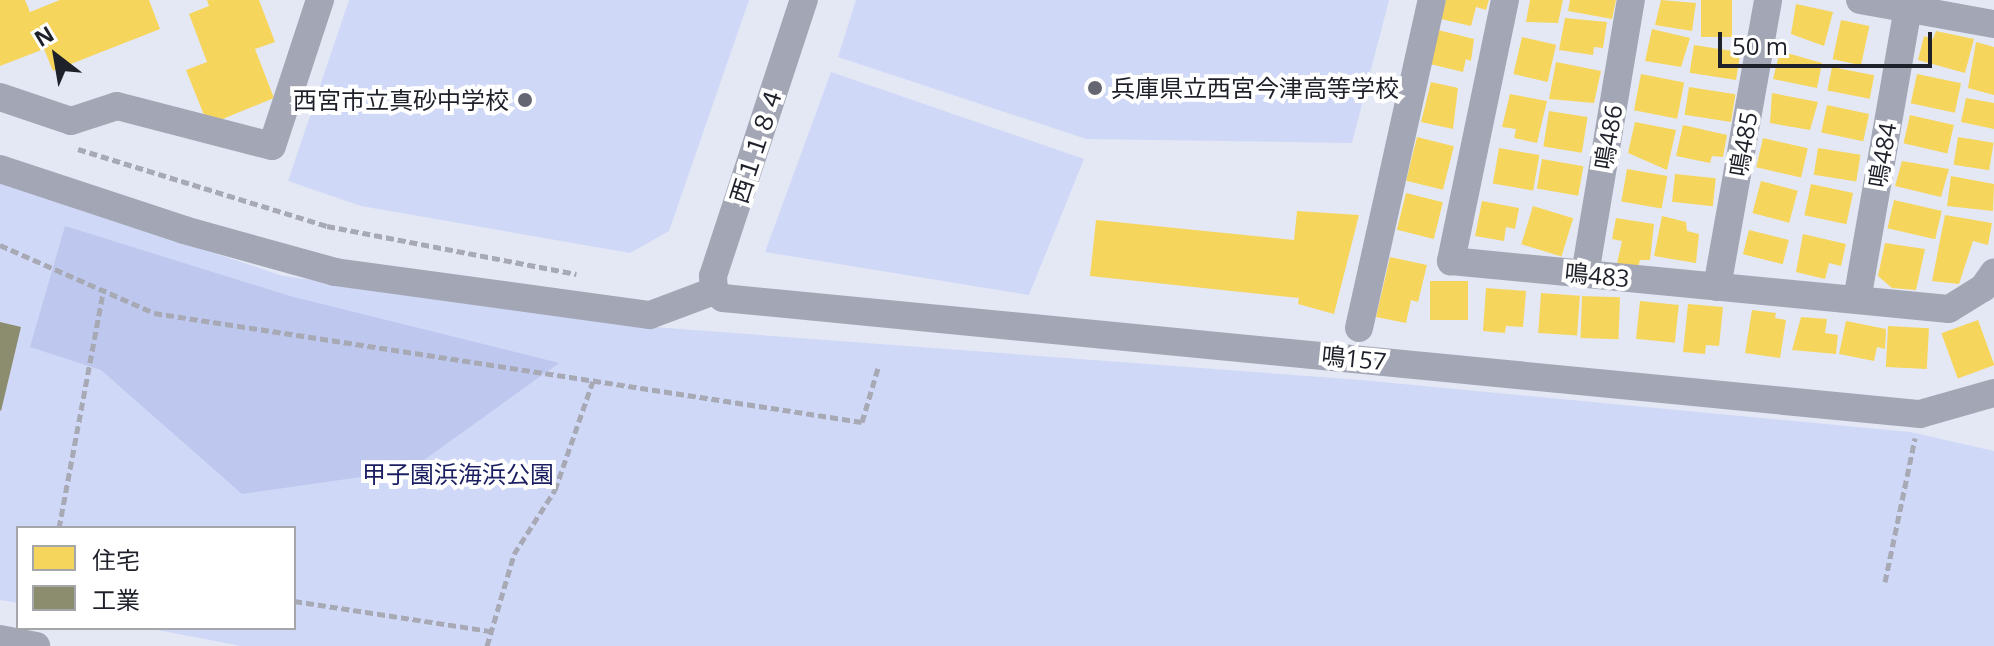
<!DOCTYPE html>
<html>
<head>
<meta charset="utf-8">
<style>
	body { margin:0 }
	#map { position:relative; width:1994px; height:646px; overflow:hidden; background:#e4e8f5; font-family:"Open Sans","Noto Sans JP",sans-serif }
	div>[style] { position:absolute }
	.green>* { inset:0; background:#d0d8f7 }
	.forest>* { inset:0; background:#bec7ed }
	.homes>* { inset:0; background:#f6d55c; transform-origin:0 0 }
	.industry>* { inset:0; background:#8c8c6e }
	.path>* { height:5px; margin-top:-2.5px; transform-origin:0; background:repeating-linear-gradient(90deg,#a7a9b4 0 8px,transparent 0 12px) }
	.minor>* { height:28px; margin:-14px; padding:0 14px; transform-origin:14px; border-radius:14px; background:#a3a7b5 }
	.dots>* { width:22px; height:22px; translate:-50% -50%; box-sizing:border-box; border:4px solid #fff; border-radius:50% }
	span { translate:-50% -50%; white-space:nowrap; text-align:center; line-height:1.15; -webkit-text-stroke:8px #fff; paint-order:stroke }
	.poi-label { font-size:24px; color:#1f212a }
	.left { translate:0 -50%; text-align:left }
	.right { translate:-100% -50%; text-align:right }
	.street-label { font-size:24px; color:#1f212a }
	.park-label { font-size:24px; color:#1a1e60 }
	.legend { position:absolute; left:16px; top:526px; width:280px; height:104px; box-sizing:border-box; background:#fff; border:2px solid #a5a6aa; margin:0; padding:10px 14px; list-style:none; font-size:24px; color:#1f212a }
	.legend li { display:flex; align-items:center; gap:16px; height:40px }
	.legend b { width:40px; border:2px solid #a5a6aa }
	.north { position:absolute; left:16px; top:16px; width:80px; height:80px; -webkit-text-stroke:6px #fff; paint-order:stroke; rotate:329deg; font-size:22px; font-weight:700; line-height:32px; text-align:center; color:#1f212a }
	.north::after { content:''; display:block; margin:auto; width:28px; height:36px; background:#1f212a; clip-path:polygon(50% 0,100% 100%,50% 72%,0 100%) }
	.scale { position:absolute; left:1718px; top:32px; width:214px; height:36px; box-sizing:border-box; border:4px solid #1f212a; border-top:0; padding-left:10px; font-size:24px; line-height:28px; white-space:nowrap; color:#1f212a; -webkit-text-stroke:6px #fff; paint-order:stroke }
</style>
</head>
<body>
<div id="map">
	<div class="green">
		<i style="clip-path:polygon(349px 0,749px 0,669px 231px,630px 253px,361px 206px,288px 181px)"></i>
		<i style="clip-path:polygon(856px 0,1389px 0,1352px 143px,1086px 139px,838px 57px)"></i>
		<i style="clip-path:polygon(831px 72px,1084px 159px,1029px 295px,765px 252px)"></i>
		<i style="clip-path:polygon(0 182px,283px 276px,640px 326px,1361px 380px,1910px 432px,1994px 451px,1994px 646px,241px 646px,147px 628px,294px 628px,294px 528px,18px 528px,18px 603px,0 600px)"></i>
	</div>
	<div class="forest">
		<i style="clip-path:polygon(65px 226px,290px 296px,559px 363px,410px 470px,242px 494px,101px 370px,30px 347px)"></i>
	</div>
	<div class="homes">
		<i style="clip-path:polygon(0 0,25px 0,30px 12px,60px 0,149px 0,160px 29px,53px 71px,44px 49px,0 66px)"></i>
		<i style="clip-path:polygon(207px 0,259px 0,275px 42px,255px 49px,274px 98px,208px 125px,186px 70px,207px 62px,189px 14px,209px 6px)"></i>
		<i style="clip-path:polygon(1446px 0,1489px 0,1486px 10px,1476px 7px,1471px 26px,1441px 19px)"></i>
		<i style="clip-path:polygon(1530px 0,1563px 0,1558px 23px,1526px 22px)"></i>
		<i style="clip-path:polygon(1570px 0,1616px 0,1612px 19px,1568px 11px)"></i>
		<i style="clip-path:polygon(1661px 0,1696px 3px,1692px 31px,1655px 25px)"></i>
		<i style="left:1701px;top:0;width:31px;height:37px"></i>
		<i style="clip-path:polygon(1796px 4px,1833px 12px,1824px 46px,1791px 34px)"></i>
		<i style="clip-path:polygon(1565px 18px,1607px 22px,1603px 48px,1594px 47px,1593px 55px,1559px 50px)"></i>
		<i style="left:1841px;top:20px;width:29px;height:40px;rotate:12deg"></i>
		<i style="clip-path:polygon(1652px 29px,1690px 38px,1681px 67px,1645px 61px)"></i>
		<i style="clip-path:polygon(1438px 30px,1474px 39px,1471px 61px,1466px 59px,1463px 72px,1430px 64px)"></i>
		<i style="clip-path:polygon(1936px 31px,1974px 39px,1965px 73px,1918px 60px,1924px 36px,1933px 39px)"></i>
		<i style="left:1522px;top:37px;width:35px;height:38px;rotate:13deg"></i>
		<i style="clip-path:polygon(1976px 42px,1994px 47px,1994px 95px,1968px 88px)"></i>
		<i style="left:1694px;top:45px;width:47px;height:28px;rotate:9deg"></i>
		<i style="clip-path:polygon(1780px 51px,1822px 63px,1817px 88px,1773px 79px)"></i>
		<i style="clip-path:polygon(1556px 62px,1601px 71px,1594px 103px,1549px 99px)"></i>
		<i style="left:1832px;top:67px;width:43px;height:24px;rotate:11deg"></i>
		<i style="left:1641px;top:74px;width:44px;height:37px;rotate:11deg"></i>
		<i style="left:1917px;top:74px;width:45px;height:30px;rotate:12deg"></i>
		<i style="clip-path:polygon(1431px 82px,1458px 88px,1453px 129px,1421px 122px)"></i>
		<i style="left:1689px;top:87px;width:47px;height:28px;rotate:9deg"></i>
		<i style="clip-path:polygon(1772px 93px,1818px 102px,1810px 130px,1770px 123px)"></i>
		<i style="clip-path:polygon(1510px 94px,1547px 101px,1537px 143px,1514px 138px,1516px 129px,1502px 127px)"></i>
		<i style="clip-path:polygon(1966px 98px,1994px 103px,1994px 129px,1961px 122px)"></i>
		<i style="left:1827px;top:105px;width:43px;height:28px;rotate:12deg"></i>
		<i style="left:1549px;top:111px;width:39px;height:36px;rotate:9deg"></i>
		<i style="left:1910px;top:115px;width:45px;height:29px;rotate:13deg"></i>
		<i style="clip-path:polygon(1635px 122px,1676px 130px,1667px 170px,1628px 153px)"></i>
		<i style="clip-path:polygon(1683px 125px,1727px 135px,1723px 157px,1712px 156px,1710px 163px,1676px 156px)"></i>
		<i style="left:1417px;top:137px;width:38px;height:45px;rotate:14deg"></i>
		<i style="left:1958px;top:137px;width:36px;height:28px;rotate:9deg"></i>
		<i style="left:1763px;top:138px;width:46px;height:30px;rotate:13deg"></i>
		<i style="left:1499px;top:148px;width:41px;height:36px;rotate:10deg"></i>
		<i style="left:1818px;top:148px;width:43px;height:27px;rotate:9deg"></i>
		<i style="left:1542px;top:159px;width:42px;height:30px;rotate:10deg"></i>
		<i style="clip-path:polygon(1902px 161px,1949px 169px,1941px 197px,1895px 186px)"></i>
		<i style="left:1627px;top:169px;width:41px;height:33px;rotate:10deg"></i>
		<i style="left:1675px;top:174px;width:41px;height:28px;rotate:6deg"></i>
		<i style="clip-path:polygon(1951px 176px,1994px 184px,1993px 211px,1947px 206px)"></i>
		<i style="left:1761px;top:181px;width:38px;height:33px;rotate:15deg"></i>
		<i style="left:1811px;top:184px;width:43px;height:32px;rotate:12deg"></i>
		<i style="left:1406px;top:193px;width:38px;height:38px;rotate:14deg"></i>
		<i style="left:1894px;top:200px;width:49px;height:29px;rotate:13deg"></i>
		<i style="clip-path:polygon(1482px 201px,1519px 208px,1515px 229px,1506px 227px,1504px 241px,1475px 236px)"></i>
		<i style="left:1533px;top:206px;width:42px;height:40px;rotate:17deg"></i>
		<i style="clip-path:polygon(1297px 211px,1359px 215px,1334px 314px,1298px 304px,1299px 298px,1090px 276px,1096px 220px,1294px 240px)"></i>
		<i style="clip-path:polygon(1945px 215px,1992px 223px,1988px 245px,1973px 241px,1959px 284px,1932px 281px)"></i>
		<i style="clip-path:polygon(1662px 216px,1686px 222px,1687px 231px,1699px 234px,1696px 263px,1654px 256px)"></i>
		<i style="clip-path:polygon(1616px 218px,1654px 224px,1650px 260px,1640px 260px,1638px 268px,1617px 264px,1622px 241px,1612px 239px)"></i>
		<i style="left:1749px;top:230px;width:41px;height:25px;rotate:14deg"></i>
		<i style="clip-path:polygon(1803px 234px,1846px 244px,1841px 266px,1829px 263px,1825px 279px,1796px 272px)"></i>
		<i style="clip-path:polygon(1885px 243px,1925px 249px,1916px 290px,1892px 288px,1878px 276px)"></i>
		<i style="clip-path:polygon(1390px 257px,1427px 265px,1418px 302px,1411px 300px,1406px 323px,1376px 317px)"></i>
		<i style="left:1430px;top:281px;width:38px;height:39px"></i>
		<i style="clip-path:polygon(1486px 288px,1526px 291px,1523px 327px,1506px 326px,1505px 333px,1483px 331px)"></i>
		<i style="left:1541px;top:293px;width:39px;height:40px;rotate:4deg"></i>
		<i style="left:1582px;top:296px;width:38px;height:42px;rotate:2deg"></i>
		<i style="left:1640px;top:301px;width:39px;height:38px;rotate:6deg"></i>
		<i style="clip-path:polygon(1688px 304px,1723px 307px,1719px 346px,1706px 345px,1705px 354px,1683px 352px)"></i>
		<i style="clip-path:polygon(1752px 310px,1776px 313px,1775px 318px,1786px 320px,1780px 358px,1745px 353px)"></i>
		<i style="clip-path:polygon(1801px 317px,1827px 319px,1825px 333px,1838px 335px,1836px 354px,1792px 350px)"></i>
		<i style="left:1978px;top:320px;width:48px;height:39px;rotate:70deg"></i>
		<i style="clip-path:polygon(1846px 321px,1886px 329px,1885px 349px,1877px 347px,1874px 361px,1839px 354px)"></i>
		<i style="left:1888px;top:326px;width:41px;height:41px;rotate:3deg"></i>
	</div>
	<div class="industry">
		<i style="clip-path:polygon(0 322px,21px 327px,1px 411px,0 410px)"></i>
	</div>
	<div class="path">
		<i style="left:78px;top:149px;width:261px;rotate:17.2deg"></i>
		<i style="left:327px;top:226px;width:254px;rotate:10.9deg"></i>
		<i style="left:0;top:245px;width:168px;rotate:23.8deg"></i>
		<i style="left:154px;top:313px;width:716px;rotate:8.75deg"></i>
		<i style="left:862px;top:422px;width:56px;rotate:-73.5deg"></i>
		<i style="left:59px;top:528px;width:244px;rotate:-79.4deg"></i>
		<i style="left:1885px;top:582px;width:147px;rotate:-78.2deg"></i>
		<i style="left:294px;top:601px;width:199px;rotate:8.7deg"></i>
		<i style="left:487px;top:646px;width:96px;rotate:-73.6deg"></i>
		<i style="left:514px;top:554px;width:76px;rotate:-57.4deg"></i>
		<i style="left:555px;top:490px;width:115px;rotate:-70.8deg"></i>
	</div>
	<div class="minor">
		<i style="left:1505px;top:0;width:267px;rotate:101.7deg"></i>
		<i style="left:1451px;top:261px;width:500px;rotate:5.51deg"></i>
		<i style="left:1949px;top:309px;width:40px;rotate:-32deg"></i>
		<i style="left:1983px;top:288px;width:19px;rotate:-55deg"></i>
		<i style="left:1860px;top:0;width:136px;rotate:10.2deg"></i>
		<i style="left:0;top:97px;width:75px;rotate:18.7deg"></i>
		<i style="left:71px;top:121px;width:48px;rotate:-18.1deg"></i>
		<i style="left:117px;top:106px;width:160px;rotate:14.5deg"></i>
		<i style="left:272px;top:146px;width:154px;rotate:-71.8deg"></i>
		<i style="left:0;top:169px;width:194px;rotate:18.3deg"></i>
		<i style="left:184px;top:230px;width:157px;rotate:15.5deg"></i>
		<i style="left:335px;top:272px;width:318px;rotate:7.8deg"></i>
		<i style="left:650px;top:315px;width:68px;rotate:-20.6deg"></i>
		<i style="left:1585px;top:274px;width:278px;rotate:-80.5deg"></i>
		<i style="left:1717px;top:287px;width:291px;rotate:-79.9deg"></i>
		<i style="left:714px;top:291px;width:11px;rotate:38deg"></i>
		<i style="left:723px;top:298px;width:1203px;rotate:5.54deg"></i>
		<i style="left:1920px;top:414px;width:77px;rotate:-15.8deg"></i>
		<i style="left:714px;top:291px;width:15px;rotate:-94deg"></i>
		<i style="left:713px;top:276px;width:291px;rotate:-71.8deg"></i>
		<i style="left:1857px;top:300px;width:295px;rotate:-80.1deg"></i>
		<i style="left:1359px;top:328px;width:336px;rotate:-77.5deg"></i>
		<i style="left:0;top:639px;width:37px;rotate:11deg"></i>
	</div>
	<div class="dots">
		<i style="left:1095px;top:88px;background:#646771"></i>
		<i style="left:525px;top:100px;background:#646771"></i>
	</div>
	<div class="poi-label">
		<span class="left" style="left:1111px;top:88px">兵庫県立西宮今津高等学校</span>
		<span class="right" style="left:509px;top:100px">西宮市立真砂中学校</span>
	</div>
	<div class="street-label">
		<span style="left:1608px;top:137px;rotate:-80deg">鳴486</span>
		<span style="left:1743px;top:144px;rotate:-80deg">鳴485</span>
		<span style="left:756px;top:145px;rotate:-72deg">西１１８４</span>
		<span style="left:1882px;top:155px;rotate:-80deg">鳴484</span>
		<span style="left:1597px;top:275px;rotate:6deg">鳴483</span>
		<span style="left:1354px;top:358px;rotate:6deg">鳴157</span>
	</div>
	<div class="park-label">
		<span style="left:458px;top:474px">甲子園浜海浜公園</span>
	</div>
	<ul class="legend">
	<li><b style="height:22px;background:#f6d55c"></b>住宅</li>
	<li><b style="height:22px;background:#8c8c6e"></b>工業</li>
	</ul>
	<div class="north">N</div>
	<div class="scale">50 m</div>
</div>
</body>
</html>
